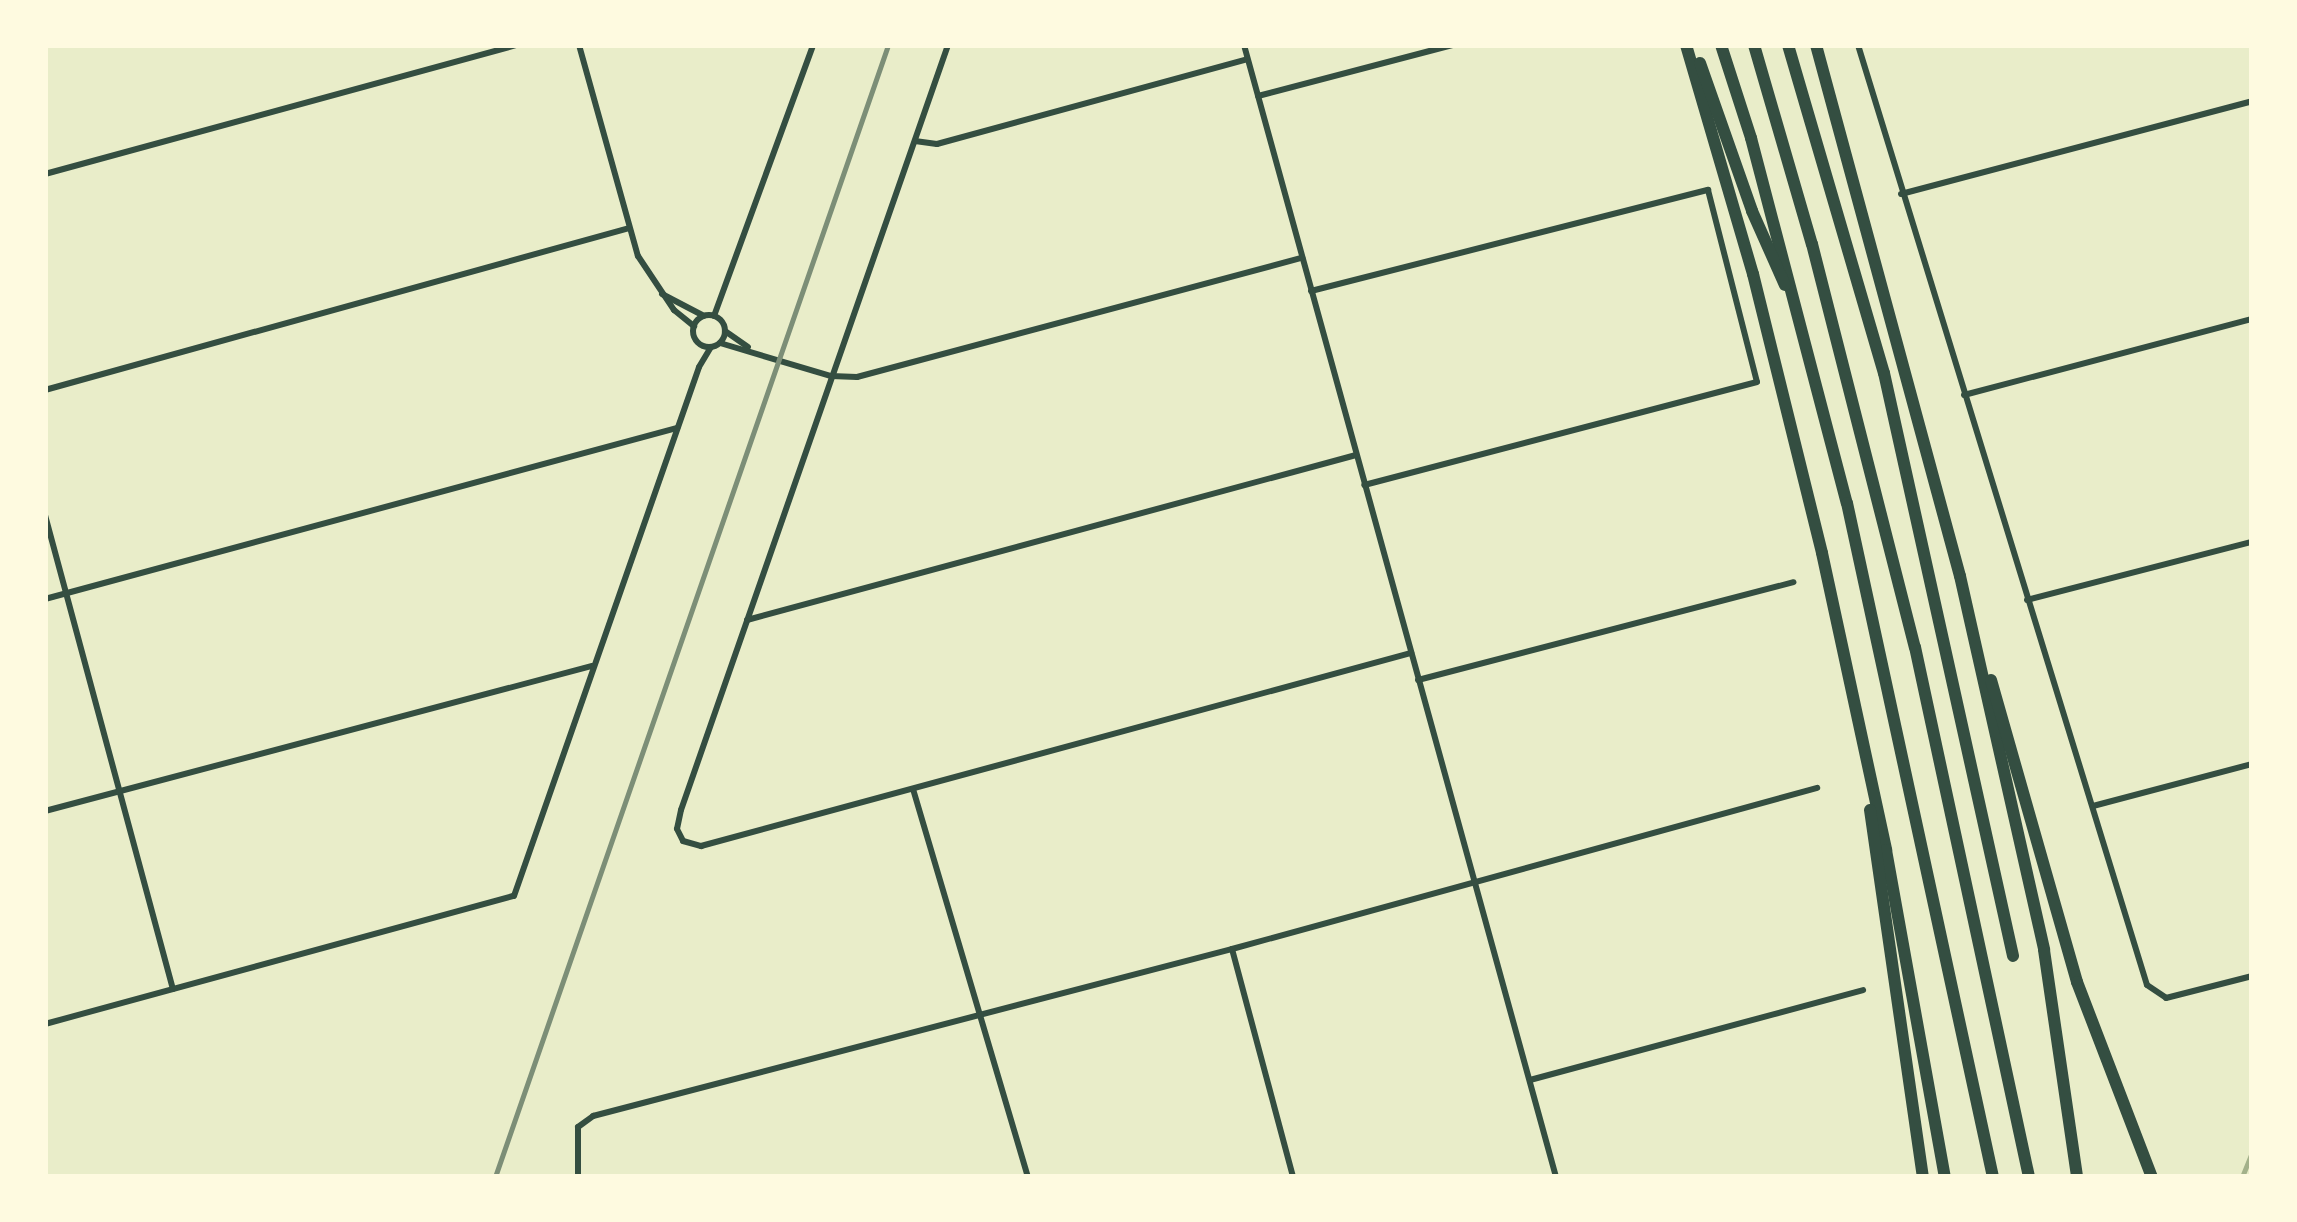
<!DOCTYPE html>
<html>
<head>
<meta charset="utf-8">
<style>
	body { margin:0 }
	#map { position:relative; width:2297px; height:1222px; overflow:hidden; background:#e9edc9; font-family:Bitter,serif }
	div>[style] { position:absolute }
	.stream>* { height:4.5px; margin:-2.25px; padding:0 2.25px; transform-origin:2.25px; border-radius:2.25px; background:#a3b18a }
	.minor>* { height:6px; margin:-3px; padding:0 3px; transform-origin:3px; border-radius:3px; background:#344e41 }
	.minor>.ring { margin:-3px; padding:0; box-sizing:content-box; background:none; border:6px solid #344e41; border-radius:50% }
	.motorway>* { height:12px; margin:-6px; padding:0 6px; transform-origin:6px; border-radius:6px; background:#344e41 }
	.rail>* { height:4.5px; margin:-2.25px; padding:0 2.25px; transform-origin:2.25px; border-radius:2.25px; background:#7c8e77 }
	span { translate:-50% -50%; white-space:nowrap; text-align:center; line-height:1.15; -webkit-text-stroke:12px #fefae0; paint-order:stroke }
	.frame { position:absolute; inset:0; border:48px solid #fefae0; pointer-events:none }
</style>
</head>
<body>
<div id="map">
	<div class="stream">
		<i style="left:2242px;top:1177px;width:27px;rotate:-68deg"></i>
	</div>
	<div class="minor">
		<i style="left:579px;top:45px;width:219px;rotate:74.4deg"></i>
		<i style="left:638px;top:256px;width:65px;rotate:56.3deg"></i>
		<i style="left:674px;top:310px;width:26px;rotate:39deg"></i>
		<i style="left:948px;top:45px;width:810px;rotate:109.24deg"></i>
		<i style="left:681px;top:810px;width:19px;rotate:102deg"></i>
		<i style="left:677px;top:829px;width:13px;rotate:63deg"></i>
		<i style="left:683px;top:841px;width:19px;rotate:16deg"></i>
		<i style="left:701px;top:846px;width:736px;rotate:-15.21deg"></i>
		<i style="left:1244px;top:45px;width:1174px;rotate:74.59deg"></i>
		<i style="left:1858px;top:45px;width:983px;rotate:72.91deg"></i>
		<i style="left:2147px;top:985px;width:23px;rotate:34deg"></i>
		<i style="left:2166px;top:998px;width:89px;rotate:-14.3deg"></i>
		<i style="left:1258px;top:96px;width:201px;rotate:-14.7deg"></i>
		<i style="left:915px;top:141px;width:22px;rotate:8deg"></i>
		<i style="left:937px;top:144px;width:321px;rotate:-15.3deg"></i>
		<i style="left:45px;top:174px;width:488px;rotate:-15.3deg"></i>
		<i style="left:1901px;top:194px;width:363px;rotate:-14.8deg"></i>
		<i style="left:1311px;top:291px;width:410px;rotate:-14.3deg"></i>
		<i style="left:1708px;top:190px;width:198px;rotate:75.7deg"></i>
		<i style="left:1757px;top:382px;width:406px;rotate:165.3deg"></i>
		<i style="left:662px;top:294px;width:47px;rotate:27.6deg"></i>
		<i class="ring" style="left:693px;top:315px;width:26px;height:26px"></i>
		<i style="left:714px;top:316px;width:289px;rotate:-69.9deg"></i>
		<i style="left:725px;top:331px;width:28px;rotate:35deg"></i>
		<i style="left:720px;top:343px;width:116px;rotate:16.6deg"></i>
		<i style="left:831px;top:376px;width:26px;rotate:2deg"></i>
		<i style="left:857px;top:377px;width:461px;rotate:-15deg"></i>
		<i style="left:45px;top:390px;width:606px;rotate:-15.5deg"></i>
		<i style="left:1964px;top:395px;width:298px;rotate:-14.8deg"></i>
		<i style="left:45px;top:515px;width:491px;rotate:74.9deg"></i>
		<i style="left:45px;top:599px;width:655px;rotate:-15.14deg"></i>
		<i style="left:2027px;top:600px;width:232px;rotate:-14.5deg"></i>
		<i style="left:747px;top:620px;width:631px;rotate:-15.16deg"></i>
		<i style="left:1418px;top:680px;width:388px;rotate:-14.6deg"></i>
		<i style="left:913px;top:789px;width:405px;rotate:73.5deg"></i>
		<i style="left:2093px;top:806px;width:164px;rotate:-14.8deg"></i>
		<i style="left:45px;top:811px;width:566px;rotate:-14.85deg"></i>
		<i style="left:1232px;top:949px;width:236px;rotate:75deg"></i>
		<i style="left:45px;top:1024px;width:486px;rotate:-15.3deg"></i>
		<i style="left:514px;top:896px;width:560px;rotate:-70.72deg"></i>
		<i style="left:699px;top:367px;width:23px;rotate:-59deg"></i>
		<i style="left:1530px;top:1080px;width:345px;rotate:-15.1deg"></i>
		<i style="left:578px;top:1177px;width:50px;rotate:-90deg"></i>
		<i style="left:578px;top:1127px;width:19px;rotate:-36deg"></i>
		<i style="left:593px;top:1116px;width:660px;rotate:-14.65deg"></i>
		<i style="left:1232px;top:949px;width:607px;rotate:-15.39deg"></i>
	</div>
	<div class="motorway">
		<i style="left:1686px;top:45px;width:239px;rotate:73.7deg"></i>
		<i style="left:1753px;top:274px;width:287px;rotate:76.1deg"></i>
		<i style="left:1822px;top:553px;width:304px;rotate:77.8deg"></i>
		<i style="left:1886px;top:850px;width:332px;rotate:79.8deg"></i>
		<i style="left:1721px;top:45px;width:98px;rotate:72.1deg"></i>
		<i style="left:1751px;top:138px;width:377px;rotate:75.3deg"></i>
		<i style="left:1847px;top:503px;width:690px;rotate:77.78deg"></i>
		<i style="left:1754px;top:45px;width:207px;rotate:73.8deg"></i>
		<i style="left:1812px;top:244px;width:416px;rotate:75.7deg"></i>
		<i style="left:1915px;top:647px;width:542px;rotate:77.86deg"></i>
		<i style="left:1788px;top:45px;width:342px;rotate:73.7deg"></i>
		<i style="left:1884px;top:373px;width:597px;rotate:77.52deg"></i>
		<i style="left:1816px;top:45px;width:550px;rotate:74.83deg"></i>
		<i style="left:1960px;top:576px;width:383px;rotate:77.3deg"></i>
		<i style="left:2044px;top:950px;width:229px;rotate:81.7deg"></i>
		<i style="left:1700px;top:63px;width:157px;rotate:70.6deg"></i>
		<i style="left:1752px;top:211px;width:81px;rotate:66deg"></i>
		<i style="left:1991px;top:680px;width:314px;rotate:74.1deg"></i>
		<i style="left:2077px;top:982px;width:209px;rotate:69deg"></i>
		<i style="left:1870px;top:810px;width:371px;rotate:81.8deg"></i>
	</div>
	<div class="rail">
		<i style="left:495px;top:1177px;width:1198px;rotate:-70.85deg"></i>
	</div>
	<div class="frame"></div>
</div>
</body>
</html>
